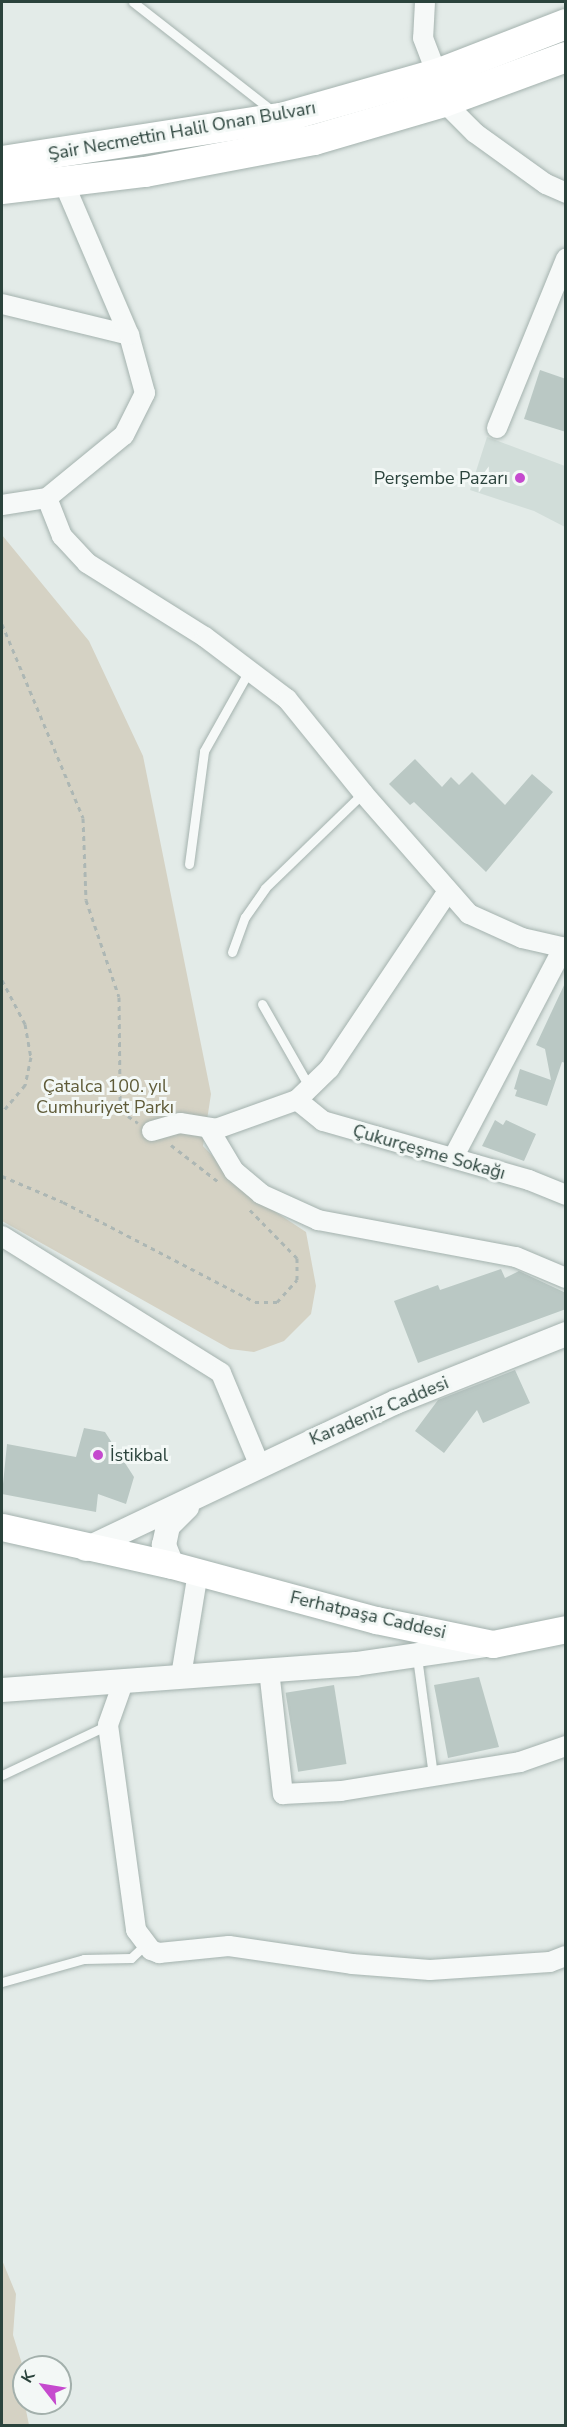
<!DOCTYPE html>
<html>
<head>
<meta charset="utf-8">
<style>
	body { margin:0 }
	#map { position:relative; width:567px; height:2427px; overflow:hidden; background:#e3ebe8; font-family:"Nunito Sans",sans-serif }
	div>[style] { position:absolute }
	.built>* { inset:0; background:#d1ddd9 }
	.green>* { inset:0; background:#d5d2c4 }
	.building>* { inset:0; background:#bac8c4; transform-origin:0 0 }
	.path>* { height:3px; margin-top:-1.5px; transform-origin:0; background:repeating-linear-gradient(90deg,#adb7b4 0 4.5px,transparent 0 9px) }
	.roads { filter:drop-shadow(0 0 2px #a4b2ae) drop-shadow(0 0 2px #a4b2ae) }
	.service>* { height:9px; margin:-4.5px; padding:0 4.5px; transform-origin:4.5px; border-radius:4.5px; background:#f6f9f8 }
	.minor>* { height:20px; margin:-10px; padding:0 10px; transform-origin:10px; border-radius:10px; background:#f6f9f8 }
	.tertiary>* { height:24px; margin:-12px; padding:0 12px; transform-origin:12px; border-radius:12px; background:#f6f9f8 }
	.secondary>* { height:27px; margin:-13.5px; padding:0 13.5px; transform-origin:13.5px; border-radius:13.5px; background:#fff }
	.primary>* { height:30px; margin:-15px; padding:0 15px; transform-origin:15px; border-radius:15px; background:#fff }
	.dots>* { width:16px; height:16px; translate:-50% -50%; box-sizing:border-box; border:3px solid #f3f8f6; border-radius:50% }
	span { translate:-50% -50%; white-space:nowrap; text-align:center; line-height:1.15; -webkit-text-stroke:6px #f3f8f6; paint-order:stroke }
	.street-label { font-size:18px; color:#2b433c }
	.poi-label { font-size:18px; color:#2b433c }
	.right { translate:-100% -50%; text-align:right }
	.left { translate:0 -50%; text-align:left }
	.park-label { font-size:18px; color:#5f5b38 }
	.frame { position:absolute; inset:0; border:3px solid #2b433c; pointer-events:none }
	.north { position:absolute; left:12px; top:2355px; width:60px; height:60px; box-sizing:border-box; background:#f3f8f6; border:2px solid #a3b0ac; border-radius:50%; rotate:301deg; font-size:16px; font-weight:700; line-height:24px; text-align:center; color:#2b433c }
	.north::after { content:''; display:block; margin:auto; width:21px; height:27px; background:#c54ace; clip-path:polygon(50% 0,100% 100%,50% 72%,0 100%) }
</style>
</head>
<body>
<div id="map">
	<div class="built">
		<i style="clip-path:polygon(487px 437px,565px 466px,565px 527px,534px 511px,470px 490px)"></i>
	</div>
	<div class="green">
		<i style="clip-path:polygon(2px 535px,89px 641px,143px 756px,211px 1094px,203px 1146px,250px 1195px,306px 1232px,316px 1286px,311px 1314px,284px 1341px,254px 1352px,230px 1349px,2px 1221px)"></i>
		<i style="clip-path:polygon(2px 2260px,16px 2294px,13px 2335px,22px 2364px,20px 2381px,29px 2425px,2px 2425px)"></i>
	</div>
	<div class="building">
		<i style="clip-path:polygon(540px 370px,566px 379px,566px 432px,524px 419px)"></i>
		<i style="clip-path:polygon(415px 759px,442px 787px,451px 777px,459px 785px,472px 772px,505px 805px,532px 774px,553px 792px,486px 872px,414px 802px,410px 805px,389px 784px)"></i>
		<i style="clip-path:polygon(566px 981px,566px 1063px,562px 1062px,547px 1106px,515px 1096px,517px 1090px,514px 1089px,520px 1069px,551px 1080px,545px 1049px,536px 1045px)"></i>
		<i style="clip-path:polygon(495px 1120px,503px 1125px,506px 1120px,536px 1134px,524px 1161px,482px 1146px)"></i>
		<i style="clip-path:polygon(501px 1269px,505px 1278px,519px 1271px,566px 1293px,566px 1309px,418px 1363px,394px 1301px,438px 1285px,440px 1290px)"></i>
		<i style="clip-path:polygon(515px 1370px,530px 1403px,483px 1423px,477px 1410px,444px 1453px,415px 1431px,438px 1400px)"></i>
		<i style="clip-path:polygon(84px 1428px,105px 1432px,134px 1477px,126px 1504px,98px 1494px,96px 1512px,2px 1494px,7px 1444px,76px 1457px)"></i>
		<i style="clip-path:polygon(479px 1677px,499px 1747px,448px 1758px,434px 1685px)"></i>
		<i style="left:334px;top:1685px;width:80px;height:49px;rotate:81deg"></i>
	</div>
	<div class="path">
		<i style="left:2px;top:624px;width:210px;rotate:67.3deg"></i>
		<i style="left:83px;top:818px;width:82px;rotate:87.9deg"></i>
		<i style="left:86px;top:900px;width:102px;rotate:71.2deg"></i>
		<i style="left:119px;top:997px;width:104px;rotate:89.4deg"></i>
		<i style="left:120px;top:1101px;width:17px;rotate:62deg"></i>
		<i style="left:128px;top:1116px;width:12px;rotate:35deg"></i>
		<i style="left:2px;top:980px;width:50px;rotate:62.4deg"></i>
		<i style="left:25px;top:1024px;width:34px;rotate:80deg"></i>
		<i style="left:31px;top:1057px;width:29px;rotate:102deg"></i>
		<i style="left:25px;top:1085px;width:35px;rotate:130deg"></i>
		<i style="left:171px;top:1145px;width:62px;rotate:37.8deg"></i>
		<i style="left:2px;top:1176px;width:66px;rotate:23.1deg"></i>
		<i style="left:63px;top:1202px;width:216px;rotate:27.5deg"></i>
		<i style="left:255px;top:1302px;width:22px"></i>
		<i style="left:277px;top:1302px;width:30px;rotate:-48deg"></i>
		<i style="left:297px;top:1280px;width:22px;rotate:-90deg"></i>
		<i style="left:297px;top:1258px;width:69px;rotate:-134.4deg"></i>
	</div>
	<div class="roads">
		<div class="service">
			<i style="left:133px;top:2px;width:180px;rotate:38deg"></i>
			<i style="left:189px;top:864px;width:114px;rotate:-82.4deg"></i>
			<i style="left:204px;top:751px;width:94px;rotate:-60.7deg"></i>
			<i style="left:232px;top:952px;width:37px;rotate:-70deg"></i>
			<i style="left:245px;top:917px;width:35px;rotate:-55deg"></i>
			<i style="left:265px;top:888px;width:136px;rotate:-44.1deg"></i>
			<i style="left:262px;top:1004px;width:97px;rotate:60.3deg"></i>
			<i style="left:417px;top:1657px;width:120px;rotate:82.3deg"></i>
			<i style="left:2px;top:1775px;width:117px;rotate:-25.3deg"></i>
			<i style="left:2px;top:1982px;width:85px;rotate:-15.7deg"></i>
			<i style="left:84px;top:1959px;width:47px;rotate:-1.2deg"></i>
			<i style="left:131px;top:1958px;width:18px;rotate:-43deg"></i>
		</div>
		<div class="minor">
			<i style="left:425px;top:2px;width:36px;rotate:93deg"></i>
			<i style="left:423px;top:38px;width:39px;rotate:69deg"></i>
			<i style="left:444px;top:102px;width:44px;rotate:45deg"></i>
			<i style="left:475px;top:133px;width:87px;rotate:35.7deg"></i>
			<i style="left:546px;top:184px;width:22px;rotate:24deg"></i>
			<i style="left:2px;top:304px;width:131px;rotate:13.7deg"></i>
			<i style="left:497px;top:428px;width:183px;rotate:-67.8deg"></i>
			<i style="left:47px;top:498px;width:41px;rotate:68.5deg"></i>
			<i style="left:62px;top:536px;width:37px;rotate:47deg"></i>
			<i style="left:87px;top:563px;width:139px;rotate:32.1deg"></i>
			<i style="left:205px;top:637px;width:103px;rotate:37.1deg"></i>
			<i style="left:287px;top:699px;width:121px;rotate:51deg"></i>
			<i style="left:363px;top:793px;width:161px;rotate:48.8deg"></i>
			<i style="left:469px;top:914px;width:58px;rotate:24.4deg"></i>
			<i style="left:522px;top:938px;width:45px;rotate:12.8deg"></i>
			<i style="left:2px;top:505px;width:46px;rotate:-8.8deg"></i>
			<i style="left:47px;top:498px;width:99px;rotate:-39.3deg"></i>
			<i style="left:124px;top:435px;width:47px;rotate:-63.4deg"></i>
			<i style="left:145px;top:393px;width:60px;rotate:-105.4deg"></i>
			<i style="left:129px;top:335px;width:168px;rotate:-113.2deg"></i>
			<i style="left:297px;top:1100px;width:33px;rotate:39deg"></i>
			<i style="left:323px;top:1121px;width:214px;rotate:16deg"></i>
			<i style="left:529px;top:1180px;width:40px;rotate:22deg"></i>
			<i style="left:209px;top:1129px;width:49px;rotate:59.2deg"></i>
			<i style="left:234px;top:1171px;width:35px;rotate:40deg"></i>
			<i style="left:261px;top:1194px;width:63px;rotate:24.5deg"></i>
			<i style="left:318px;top:1220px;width:201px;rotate:10.6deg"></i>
			<i style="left:516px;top:1257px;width:54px;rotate:22.8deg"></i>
			<i style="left:152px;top:1131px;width:29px;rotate:-16deg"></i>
			<i style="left:180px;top:1123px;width:36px;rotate:9deg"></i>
			<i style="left:216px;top:1129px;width:86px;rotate:-19.7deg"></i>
			<i style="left:297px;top:1100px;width:45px;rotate:-44.1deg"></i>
			<i style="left:329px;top:1069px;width:214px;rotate:-56.2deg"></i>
			<i style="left:453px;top:1158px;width:238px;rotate:-62.3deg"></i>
			<i style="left:2px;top:1236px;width:258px;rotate:32deg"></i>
			<i style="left:221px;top:1373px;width:99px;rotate:67.3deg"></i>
			<i style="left:269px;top:1670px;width:125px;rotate:83.6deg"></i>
			<i style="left:283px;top:1794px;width:58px;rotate:-3deg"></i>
			<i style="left:341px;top:1791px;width:181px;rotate:-9.2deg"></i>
			<i style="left:520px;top:1762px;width:49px;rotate:-19.2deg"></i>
			<i style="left:181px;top:1676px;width:105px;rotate:-80.7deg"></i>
			<i style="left:124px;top:1680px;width:48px;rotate:109.6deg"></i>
			<i style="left:108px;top:1725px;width:207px;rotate:82.2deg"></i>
			<i style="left:136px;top:1930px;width:25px;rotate:53deg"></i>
			<i style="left:151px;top:1950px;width:9px;rotate:21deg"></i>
			<i style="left:159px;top:1953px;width:70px;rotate:-5.7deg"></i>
			<i style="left:229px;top:1946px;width:124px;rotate:8.3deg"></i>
			<i style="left:352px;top:1964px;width:78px;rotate:4.4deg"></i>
			<i style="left:430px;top:1970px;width:120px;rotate:-3.8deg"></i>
			<i style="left:550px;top:1962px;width:17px;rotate:-21deg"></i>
		</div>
		<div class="tertiary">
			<i style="left:86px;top:1549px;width:343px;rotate:-25.4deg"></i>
			<i style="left:396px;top:1402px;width:183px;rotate:-21.8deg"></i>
			<i style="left:172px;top:1565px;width:22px;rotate:-112deg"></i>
			<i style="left:164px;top:1545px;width:19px;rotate:-78deg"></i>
			<i style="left:168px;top:1526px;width:27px;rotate:-45deg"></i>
			<i style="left:2px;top:1690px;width:355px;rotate:-4.2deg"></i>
			<i style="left:356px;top:1664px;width:130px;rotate:-8.4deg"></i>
		</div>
		<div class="secondary">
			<i style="left:2px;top:1527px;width:174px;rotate:12.6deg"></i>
			<i style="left:172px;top:1565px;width:211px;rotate:15.1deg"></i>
			<i style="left:376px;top:1620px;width:119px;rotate:11.6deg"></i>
			<i style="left:493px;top:1644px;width:75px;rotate:-11.6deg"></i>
		</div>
		<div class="primary">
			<i style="left:2px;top:161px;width:282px;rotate:-8.8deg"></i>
			<i style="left:281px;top:118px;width:162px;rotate:-15.8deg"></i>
			<i style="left:437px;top:74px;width:138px;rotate:-21.2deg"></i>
			<i style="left:2px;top:189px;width:144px;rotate:-6.8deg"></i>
			<i style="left:145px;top:172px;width:172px;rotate:-10.7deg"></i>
			<i style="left:314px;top:140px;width:135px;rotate:-16.3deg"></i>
			<i style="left:444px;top:102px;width:130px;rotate:-20.2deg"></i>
		</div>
	</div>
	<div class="dots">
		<i style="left:520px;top:478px;background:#c54ace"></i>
		<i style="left:98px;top:1455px;background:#c54ace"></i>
	</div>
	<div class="street-label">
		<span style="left:182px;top:131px;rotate:-10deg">Şair Necmettin Halil Onan Bulvarı</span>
		<span style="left:429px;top:1152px;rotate:16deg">Çukurçeşme Sokağı</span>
		<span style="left:379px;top:1411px;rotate:-23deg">Karadeniz Caddesi</span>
		<span style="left:368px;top:1615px;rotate:13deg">Ferhatpaşa Caddesi</span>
	</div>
	<div class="poi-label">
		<span class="right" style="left:508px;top:478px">Perşembe Pazarı</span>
		<span class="left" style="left:110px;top:1455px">İstikbal</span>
	</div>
	<div class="park-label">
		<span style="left:105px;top:1097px">Çatalca 100. yıl<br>Cumhuriyet Parkı</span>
	</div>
	<div class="frame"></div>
	<div class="north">K</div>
</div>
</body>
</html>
